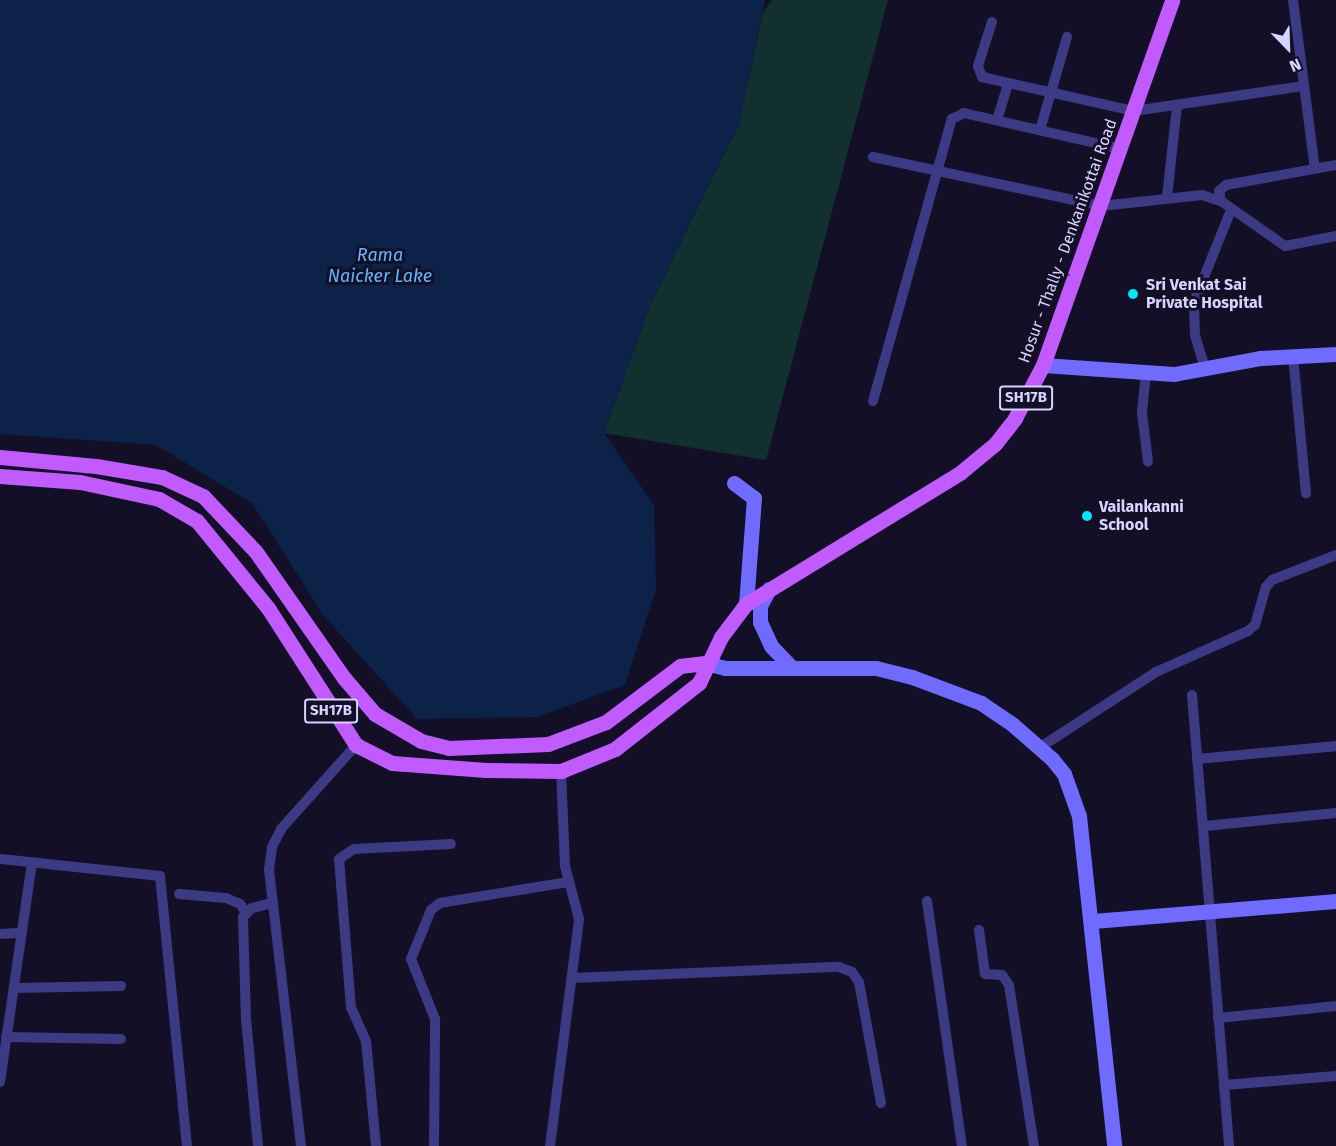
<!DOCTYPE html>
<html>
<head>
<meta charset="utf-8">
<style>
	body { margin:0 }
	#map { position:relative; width:1336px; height:1146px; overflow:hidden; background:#130f26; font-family:"Fira Sans",sans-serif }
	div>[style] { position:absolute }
	.green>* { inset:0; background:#12302f }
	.water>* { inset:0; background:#0c2248 }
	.street>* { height:10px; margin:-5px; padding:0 5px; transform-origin:5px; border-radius:5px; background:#3d3a85 }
	.secondary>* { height:15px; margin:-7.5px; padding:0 7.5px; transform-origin:7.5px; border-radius:7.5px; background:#6f6bff }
	.primary>* { height:15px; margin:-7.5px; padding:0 7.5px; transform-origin:7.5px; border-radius:7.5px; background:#c25bff }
	.dots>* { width:16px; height:16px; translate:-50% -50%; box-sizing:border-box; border:3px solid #130f26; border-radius:50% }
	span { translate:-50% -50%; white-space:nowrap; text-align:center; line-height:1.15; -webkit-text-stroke:6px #130f26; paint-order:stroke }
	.shield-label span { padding:2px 4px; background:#130f26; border:2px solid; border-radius:4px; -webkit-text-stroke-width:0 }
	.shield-label { font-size:15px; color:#d9d4ff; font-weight:700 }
	.street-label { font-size:16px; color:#d9d4ff }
	.poi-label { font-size:16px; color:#d9d4ff; font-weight:700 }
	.left { translate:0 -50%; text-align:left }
	.water-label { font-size:18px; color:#62b6ff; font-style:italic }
	.north { position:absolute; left:1258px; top:18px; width:60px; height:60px; -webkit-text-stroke:4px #130f26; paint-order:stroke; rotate:157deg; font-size:16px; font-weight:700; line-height:24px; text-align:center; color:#d9d4ff }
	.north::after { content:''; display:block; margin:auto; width:21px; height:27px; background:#d9d4ff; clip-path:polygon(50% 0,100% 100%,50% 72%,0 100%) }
</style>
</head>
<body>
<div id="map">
	<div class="green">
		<i style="clip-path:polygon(772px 0,888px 0,766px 460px,604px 433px,651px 303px,739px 124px,763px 12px)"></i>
	</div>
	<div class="water">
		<i style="clip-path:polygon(0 0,765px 0,739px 124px,651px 303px,604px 433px,654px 505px,656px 589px,625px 685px,537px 717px,417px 719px,323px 615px,252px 503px,156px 445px,0 434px)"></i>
	</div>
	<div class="street">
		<i style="left:1293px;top:0;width:170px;rotate:82.6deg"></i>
		<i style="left:992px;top:22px;width:46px;rotate:107.7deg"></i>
		<i style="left:978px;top:66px;width:12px;rotate:70deg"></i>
		<i style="left:982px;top:77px;width:156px;rotate:12.6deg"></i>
		<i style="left:1134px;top:111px;width:172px;rotate:-8.4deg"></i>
		<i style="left:997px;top:120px;width:38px;rotate:-73deg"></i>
		<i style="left:1040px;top:130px;width:97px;rotate:-73.8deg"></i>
		<i style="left:873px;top:157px;width:233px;rotate:12.1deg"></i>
		<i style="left:1101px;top:206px;width:102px;rotate:-6.2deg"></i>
		<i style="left:1202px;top:195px;width:20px;rotate:18deg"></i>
		<i style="left:1221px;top:201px;width:78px;rotate:35.1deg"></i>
		<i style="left:1285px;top:246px;width:52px;rotate:-11.1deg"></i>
		<i style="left:1167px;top:197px;width:92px;rotate:-83.7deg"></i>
		<i style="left:1221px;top:201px;width:10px;rotate:-101deg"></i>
		<i style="left:1219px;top:191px;width:9px;rotate:-41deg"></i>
		<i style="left:1226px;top:185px;width:112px;rotate:-10.3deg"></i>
		<i style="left:1293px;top:356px;width:138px;rotate:84.6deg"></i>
		<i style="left:1205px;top:368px;width:34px;rotate:-107deg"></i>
		<i style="left:1195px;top:335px;width:33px;rotate:-92deg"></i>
		<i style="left:1194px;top:302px;width:99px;rotate:-68.1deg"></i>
		<i style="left:1146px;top:372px;width:41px;rotate:95.6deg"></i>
		<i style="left:1142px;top:413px;width:49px;rotate:83deg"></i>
		<i style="left:873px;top:401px;width:293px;rotate:-74.4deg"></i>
		<i style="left:952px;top:119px;width:13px;rotate:-27deg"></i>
		<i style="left:964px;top:113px;width:161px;rotate:12.9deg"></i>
		<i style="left:1192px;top:695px;width:453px;rotate:85.3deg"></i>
		<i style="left:1039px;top:748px;width:140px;rotate:-33deg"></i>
		<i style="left:1156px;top:672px;width:101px;rotate:-24deg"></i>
		<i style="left:1248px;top:631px;width:9px;rotate:-41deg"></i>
		<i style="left:1255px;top:625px;width:40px;rotate:-74deg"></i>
		<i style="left:1266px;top:587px;width:9px;rotate:-49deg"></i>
		<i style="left:1272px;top:580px;width:69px;rotate:-21.3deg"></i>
		<i style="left:1197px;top:759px;width:140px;rotate:-5.3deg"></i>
		<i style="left:1205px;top:826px;width:132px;rotate:-5.7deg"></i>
		<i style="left:1px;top:859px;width:160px;rotate:6.1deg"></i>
		<i style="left:160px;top:876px;width:271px;rotate:84.3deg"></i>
		<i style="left:179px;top:894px;width:47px;rotate:4.9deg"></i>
		<i style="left:226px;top:898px;width:15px;rotate:23deg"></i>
		<i style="left:240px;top:904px;width:10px;rotate:53deg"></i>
		<i style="left:927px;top:901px;width:247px;rotate:81.9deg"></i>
		<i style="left:979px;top:930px;width:44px;rotate:82.2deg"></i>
		<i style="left:985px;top:974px;width:17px;rotate:3deg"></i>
		<i style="left:1002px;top:975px;width:12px;rotate:55deg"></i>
		<i style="left:1009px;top:985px;width:163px;rotate:81.2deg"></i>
		<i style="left:0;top:934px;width:22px;rotate:-3deg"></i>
		<i style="left:573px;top:978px;width:266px;rotate:-2.4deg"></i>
		<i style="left:839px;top:967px;width:14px;rotate:21deg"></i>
		<i style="left:852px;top:972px;width:12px;rotate:55deg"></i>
		<i style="left:859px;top:982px;width:123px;rotate:79.7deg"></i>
		<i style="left:14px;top:988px;width:107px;rotate:-1.1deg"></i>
		<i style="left:1218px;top:1018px;width:119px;rotate:-5.8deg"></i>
		<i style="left:6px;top:1037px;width:115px;rotate:1deg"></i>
		<i style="left:0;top:1082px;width:222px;rotate:-81.7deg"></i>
		<i style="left:1224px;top:1085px;width:112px;rotate:-4.6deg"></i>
		<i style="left:258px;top:1146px;width:127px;rotate:-95.4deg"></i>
		<i style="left:246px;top:1020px;width:103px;rotate:-91.7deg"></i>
		<i style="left:243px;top:917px;width:13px;rotate:-45deg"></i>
		<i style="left:252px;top:908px;width:21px;rotate:-14deg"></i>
		<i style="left:301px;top:1146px;width:279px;rotate:-96.6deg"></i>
		<i style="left:269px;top:869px;width:22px;rotate:-82deg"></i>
		<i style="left:272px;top:847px;width:20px;rotate:-63deg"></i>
		<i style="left:281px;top:829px;width:113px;rotate:-48.2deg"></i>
		<i style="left:376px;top:1146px;width:105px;rotate:-95.4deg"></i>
		<i style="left:366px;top:1041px;width:36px;rotate:-114deg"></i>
		<i style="left:351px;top:1008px;width:149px;rotate:-94.6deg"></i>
		<i style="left:339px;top:859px;width:18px;rotate:-34deg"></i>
		<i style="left:354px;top:849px;width:97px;rotate:-3deg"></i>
		<i style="left:434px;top:1146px;width:127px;rotate:-89.5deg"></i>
		<i style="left:435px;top:1019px;width:65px;rotate:-111.8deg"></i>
		<i style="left:411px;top:959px;width:53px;rotate:-67.8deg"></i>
		<i style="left:431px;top:910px;width:11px;rotate:-38deg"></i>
		<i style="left:440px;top:903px;width:130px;rotate:-9.3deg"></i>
		<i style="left:550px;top:1146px;width:229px;rotate:-82.7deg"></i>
		<i style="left:579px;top:919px;width:55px;rotate:-104.8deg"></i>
		<i style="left:565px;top:866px;width:95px;rotate:-92.4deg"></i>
	</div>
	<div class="secondary">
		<i style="left:1043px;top:365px;width:131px;rotate:3.9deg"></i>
		<i style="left:1174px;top:374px;width:87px;rotate:-10.5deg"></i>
		<i style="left:1260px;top:358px;width:76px;rotate:-3deg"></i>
		<i style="left:734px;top:483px;width:25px;rotate:37deg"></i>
		<i style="left:754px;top:498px;width:106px;rotate:94.3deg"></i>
		<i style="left:769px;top:589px;width:19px;rotate:118deg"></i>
		<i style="left:760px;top:606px;width:16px;rotate:90deg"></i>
		<i style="left:760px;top:622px;width:26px;rotate:65deg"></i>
		<i style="left:771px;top:646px;width:28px;rotate:46deg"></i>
		<i style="left:705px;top:663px;width:21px;rotate:14deg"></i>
		<i style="left:725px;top:668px;width:151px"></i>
		<i style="left:876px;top:668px;width:37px;rotate:14deg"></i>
		<i style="left:912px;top:677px;width:74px;rotate:20.6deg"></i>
		<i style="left:981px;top:703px;width:37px;rotate:34deg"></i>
		<i style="left:1012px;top:724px;width:53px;rotate:41.2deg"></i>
		<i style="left:1052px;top:759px;width:19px;rotate:51deg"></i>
		<i style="left:1064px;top:774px;width:45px;rotate:70.3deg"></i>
		<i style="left:1079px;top:816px;width:332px;rotate:83.9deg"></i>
		<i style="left:1093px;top:921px;width:244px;rotate:-4.7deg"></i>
	</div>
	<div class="primary">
		<i style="left:0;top:457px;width:96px;rotate:5.4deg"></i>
		<i style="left:96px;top:466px;width:67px;rotate:9.5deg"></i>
		<i style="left:162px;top:477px;width:45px;rotate:24.9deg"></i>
		<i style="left:203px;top:496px;width:77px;rotate:46.6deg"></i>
		<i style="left:256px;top:552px;width:154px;rotate:55.1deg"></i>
		<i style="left:344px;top:678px;width:48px;rotate:49.3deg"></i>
		<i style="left:375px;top:714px;width:53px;rotate:30.4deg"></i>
		<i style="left:421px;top:741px;width:29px;rotate:14deg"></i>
		<i style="left:449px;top:748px;width:99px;rotate:-2.3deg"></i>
		<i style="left:548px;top:744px;width:62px;rotate:-20.8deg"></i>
		<i style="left:606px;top:722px;width:93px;rotate:-37.1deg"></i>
		<i style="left:680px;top:666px;width:25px;rotate:-7deg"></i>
		<i style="left:0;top:476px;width:80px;rotate:4.3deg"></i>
		<i style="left:80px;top:482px;width:81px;rotate:12.1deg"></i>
		<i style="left:159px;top:499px;width:44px;rotate:30.1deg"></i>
		<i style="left:197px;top:521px;width:112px;rotate:50.8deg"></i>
		<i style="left:268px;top:608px;width:163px;rotate:57.3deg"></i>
		<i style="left:356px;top:745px;width:40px;rotate:26.6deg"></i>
		<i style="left:392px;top:763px;width:94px;rotate:4.3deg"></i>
		<i style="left:486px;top:770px;width:75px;rotate:0.8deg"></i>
		<i style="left:561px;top:771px;width:58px;rotate:-22.2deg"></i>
		<i style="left:615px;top:749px;width:107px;rotate:-38.2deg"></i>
		<i style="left:699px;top:683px;width:51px;rotate:-64.4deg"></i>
		<i style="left:721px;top:637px;width:41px;rotate:-52.9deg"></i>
		<i style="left:746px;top:604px;width:252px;rotate:-31.5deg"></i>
		<i style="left:961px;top:472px;width:44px;rotate:-39.5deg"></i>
		<i style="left:995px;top:444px;width:33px;rotate:-52deg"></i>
		<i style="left:1015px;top:418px;width:60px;rotate:-62.2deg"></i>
		<i style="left:1043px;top:365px;width:387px;rotate:-70.5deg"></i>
	</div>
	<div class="dots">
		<i style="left:1133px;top:294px;background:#00e5ff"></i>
		<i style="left:1087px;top:516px;background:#00e5ff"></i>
	</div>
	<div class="shield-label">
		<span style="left:1026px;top:398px">SH17B</span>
		<span style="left:331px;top:711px">SH17B</span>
	</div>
	<div class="street-label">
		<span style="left:1068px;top:241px;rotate:-70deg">Hosur - Thally - Denkanikottai Road</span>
	</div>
	<div class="poi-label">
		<span class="left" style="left:1146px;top:294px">Sri Venkat Sai<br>Private Hospital</span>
		<span class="left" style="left:1099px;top:516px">Vailankanni<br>School</span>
	</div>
	<div class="water-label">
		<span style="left:380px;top:266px">Rama<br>Naicker Lake</span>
	</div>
	<div class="north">N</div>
</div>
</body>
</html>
